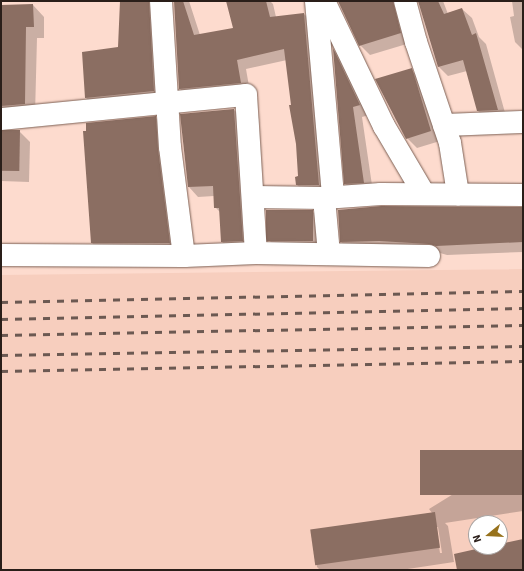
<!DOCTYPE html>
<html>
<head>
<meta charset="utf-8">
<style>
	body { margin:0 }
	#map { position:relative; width:524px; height:571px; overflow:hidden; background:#fddbce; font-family:"Source Sans 3",sans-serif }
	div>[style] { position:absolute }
	.built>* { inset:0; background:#f7cebe }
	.shadow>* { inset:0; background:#0003 }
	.building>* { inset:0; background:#8b6e62; transform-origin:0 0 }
	.roads { filter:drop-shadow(0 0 1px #7d6155) drop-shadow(0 0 1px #7d6155) }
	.street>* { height:22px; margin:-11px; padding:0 11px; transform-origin:11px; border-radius:11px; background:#fff }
	.rail>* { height:3px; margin-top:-1.5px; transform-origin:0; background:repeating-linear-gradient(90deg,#6c5952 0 7px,transparent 0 14px) }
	span { translate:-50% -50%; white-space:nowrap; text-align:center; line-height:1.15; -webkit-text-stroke:3px #fff; paint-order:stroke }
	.frame { position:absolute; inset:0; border:2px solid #2a1e19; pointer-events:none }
	.north { position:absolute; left:468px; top:515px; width:40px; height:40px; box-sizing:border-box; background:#fff; border:1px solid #aaa5a3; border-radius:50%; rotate:252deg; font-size:11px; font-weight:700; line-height:16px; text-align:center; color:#2a1e19 }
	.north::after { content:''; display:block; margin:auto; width:14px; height:18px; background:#97721c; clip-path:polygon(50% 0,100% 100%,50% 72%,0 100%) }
</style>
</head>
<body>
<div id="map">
	<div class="built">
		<i style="clip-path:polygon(evenodd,523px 269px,523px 570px,1px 570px,1px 275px,523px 269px,476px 523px,500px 523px,500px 547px,476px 547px,476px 523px)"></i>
	</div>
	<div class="shadow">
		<i style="clip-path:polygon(121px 1px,163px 1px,163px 101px,95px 107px,86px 98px,119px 48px)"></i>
		<i style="clip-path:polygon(175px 1px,189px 1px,200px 35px,235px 29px,239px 1px,270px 1px,273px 4px,276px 17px,304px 14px,314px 24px,328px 195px,307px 194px,297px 185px,299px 177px,297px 144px,287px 60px,246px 69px,250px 92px,189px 98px,180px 89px)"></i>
		<i style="clip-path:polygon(339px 1px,407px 1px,410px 43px,370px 55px,360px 45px)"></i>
		<i style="clip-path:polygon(419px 1px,443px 1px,448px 14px,462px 9px,472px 18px,479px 37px,486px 44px,507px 120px,488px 121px,478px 111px,467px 71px,448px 76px,439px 67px)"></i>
		<i style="clip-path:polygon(512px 1px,523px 1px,523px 50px,515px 42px,510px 17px,514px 16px)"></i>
		<i style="clip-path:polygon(33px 5px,44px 17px,44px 38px,37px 38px,35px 115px,1px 124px,1px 6px)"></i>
		<i style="clip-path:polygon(334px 50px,342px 59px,369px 115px,362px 117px,373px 192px,355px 193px,345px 184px)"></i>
		<i style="clip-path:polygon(411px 70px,421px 79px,440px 141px,417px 148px,407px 138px,396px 120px,377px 80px)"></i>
		<i style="clip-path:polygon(234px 110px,244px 119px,252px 250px,231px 251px,222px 242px,220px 212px,215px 207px,214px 196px,198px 197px,189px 187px)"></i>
		<i style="clip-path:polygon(155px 117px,168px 131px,182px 256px,105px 256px,92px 243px)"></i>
		<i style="clip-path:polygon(1px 131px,19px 131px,30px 142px,29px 182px,1px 181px)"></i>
		<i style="clip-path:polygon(523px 208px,523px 252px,447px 255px,440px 253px,351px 251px,341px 242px)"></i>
		<i style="clip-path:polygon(312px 211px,322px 221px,325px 251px,278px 250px,269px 240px)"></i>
		<i style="clip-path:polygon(evenodd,523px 451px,523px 511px,445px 523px,448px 526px,454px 562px,401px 570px,320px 570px,317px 567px,312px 531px,432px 513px,429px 509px,523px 451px,436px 527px,438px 527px,442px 553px,440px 553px,436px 527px)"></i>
	</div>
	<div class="building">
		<i style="clip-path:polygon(120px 1px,149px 1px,154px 91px,85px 98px,82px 52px,118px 47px)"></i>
		<i style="clip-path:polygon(174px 1px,183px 1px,194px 35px,233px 28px,226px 1px,266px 1px,270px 17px,304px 13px,319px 185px,296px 185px,295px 177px,298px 176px,296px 144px,289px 105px,291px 105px,284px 49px,237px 60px,241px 83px,179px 89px)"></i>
		<i style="clip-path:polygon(338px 1px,393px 1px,401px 33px,359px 46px)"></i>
		<i style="clip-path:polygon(418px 1px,438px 1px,444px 14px,462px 8px,472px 35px,476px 33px,498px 110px,477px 111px,463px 60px,438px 67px)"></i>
		<i style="clip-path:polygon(33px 4px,34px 27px,26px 27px,25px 104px,1px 106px,1px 5px)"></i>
		<i style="clip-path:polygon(333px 48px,360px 105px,353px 107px,364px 183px,344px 184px)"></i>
		<i style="clip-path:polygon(412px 68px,431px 131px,406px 139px,375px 79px)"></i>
		<i style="clip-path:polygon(234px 109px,243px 241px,221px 242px,219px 208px,214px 208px,213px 186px,188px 187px,180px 114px)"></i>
		<i style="clip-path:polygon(156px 116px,158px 149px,170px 243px,91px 243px,83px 131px,86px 131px,86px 123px)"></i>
		<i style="left:20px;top:130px;width:41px;height:19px;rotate:91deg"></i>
		<i style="clip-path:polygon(381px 206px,523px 207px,523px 242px,436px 246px,429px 244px,379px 241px,340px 242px,338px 210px)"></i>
		<i style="left:266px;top:210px;width:47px;height:31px"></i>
		<i style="left:523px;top:450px;width:45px;height:103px;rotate:90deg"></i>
		<i style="left:435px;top:512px;width:36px;height:126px;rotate:82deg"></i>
		<i style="clip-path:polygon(523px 539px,523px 570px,457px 570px,454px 554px,485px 547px,500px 547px,500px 544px)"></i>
	</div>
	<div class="roads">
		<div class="street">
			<i style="left:161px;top:1px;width:146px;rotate:86.5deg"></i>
			<i style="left:170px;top:147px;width:110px;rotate:82.7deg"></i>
			<i style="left:316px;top:1px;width:197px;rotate:85deg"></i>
			<i style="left:324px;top:1px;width:139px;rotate:64.4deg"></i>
			<i style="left:384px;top:126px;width:79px;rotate:59.5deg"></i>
			<i style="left:405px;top:1px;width:42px;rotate:75deg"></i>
			<i style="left:416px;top:42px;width:107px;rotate:71.4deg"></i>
			<i style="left:450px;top:143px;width:52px;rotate:81.1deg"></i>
			<i style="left:1px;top:119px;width:246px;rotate:-5.6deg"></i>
			<i style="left:246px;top:95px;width:158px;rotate:86.4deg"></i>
			<i style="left:444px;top:125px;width:79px;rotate:-2.2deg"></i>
			<i style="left:254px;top:197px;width:70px;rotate:0.8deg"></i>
			<i style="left:324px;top:198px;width:57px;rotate:-4deg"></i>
			<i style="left:381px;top:194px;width:142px;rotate:0.4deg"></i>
			<i style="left:324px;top:198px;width:56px;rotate:84.9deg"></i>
			<i style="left:1px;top:255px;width:183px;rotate:0.3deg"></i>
			<i style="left:184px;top:256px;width:72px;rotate:-2.4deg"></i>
			<i style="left:256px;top:253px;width:173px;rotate:1deg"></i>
		</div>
	</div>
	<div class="rail">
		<i style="left:1px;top:302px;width:522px;rotate:-1.21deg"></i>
		<i style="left:1px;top:319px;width:522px;rotate:-1.21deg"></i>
		<i style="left:1px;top:335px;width:522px;rotate:-1.1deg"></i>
		<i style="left:1px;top:355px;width:522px;rotate:-0.99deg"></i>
		<i style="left:1px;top:371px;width:522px;rotate:-1.1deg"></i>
	</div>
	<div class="frame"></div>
	<div class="north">N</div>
</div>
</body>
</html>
